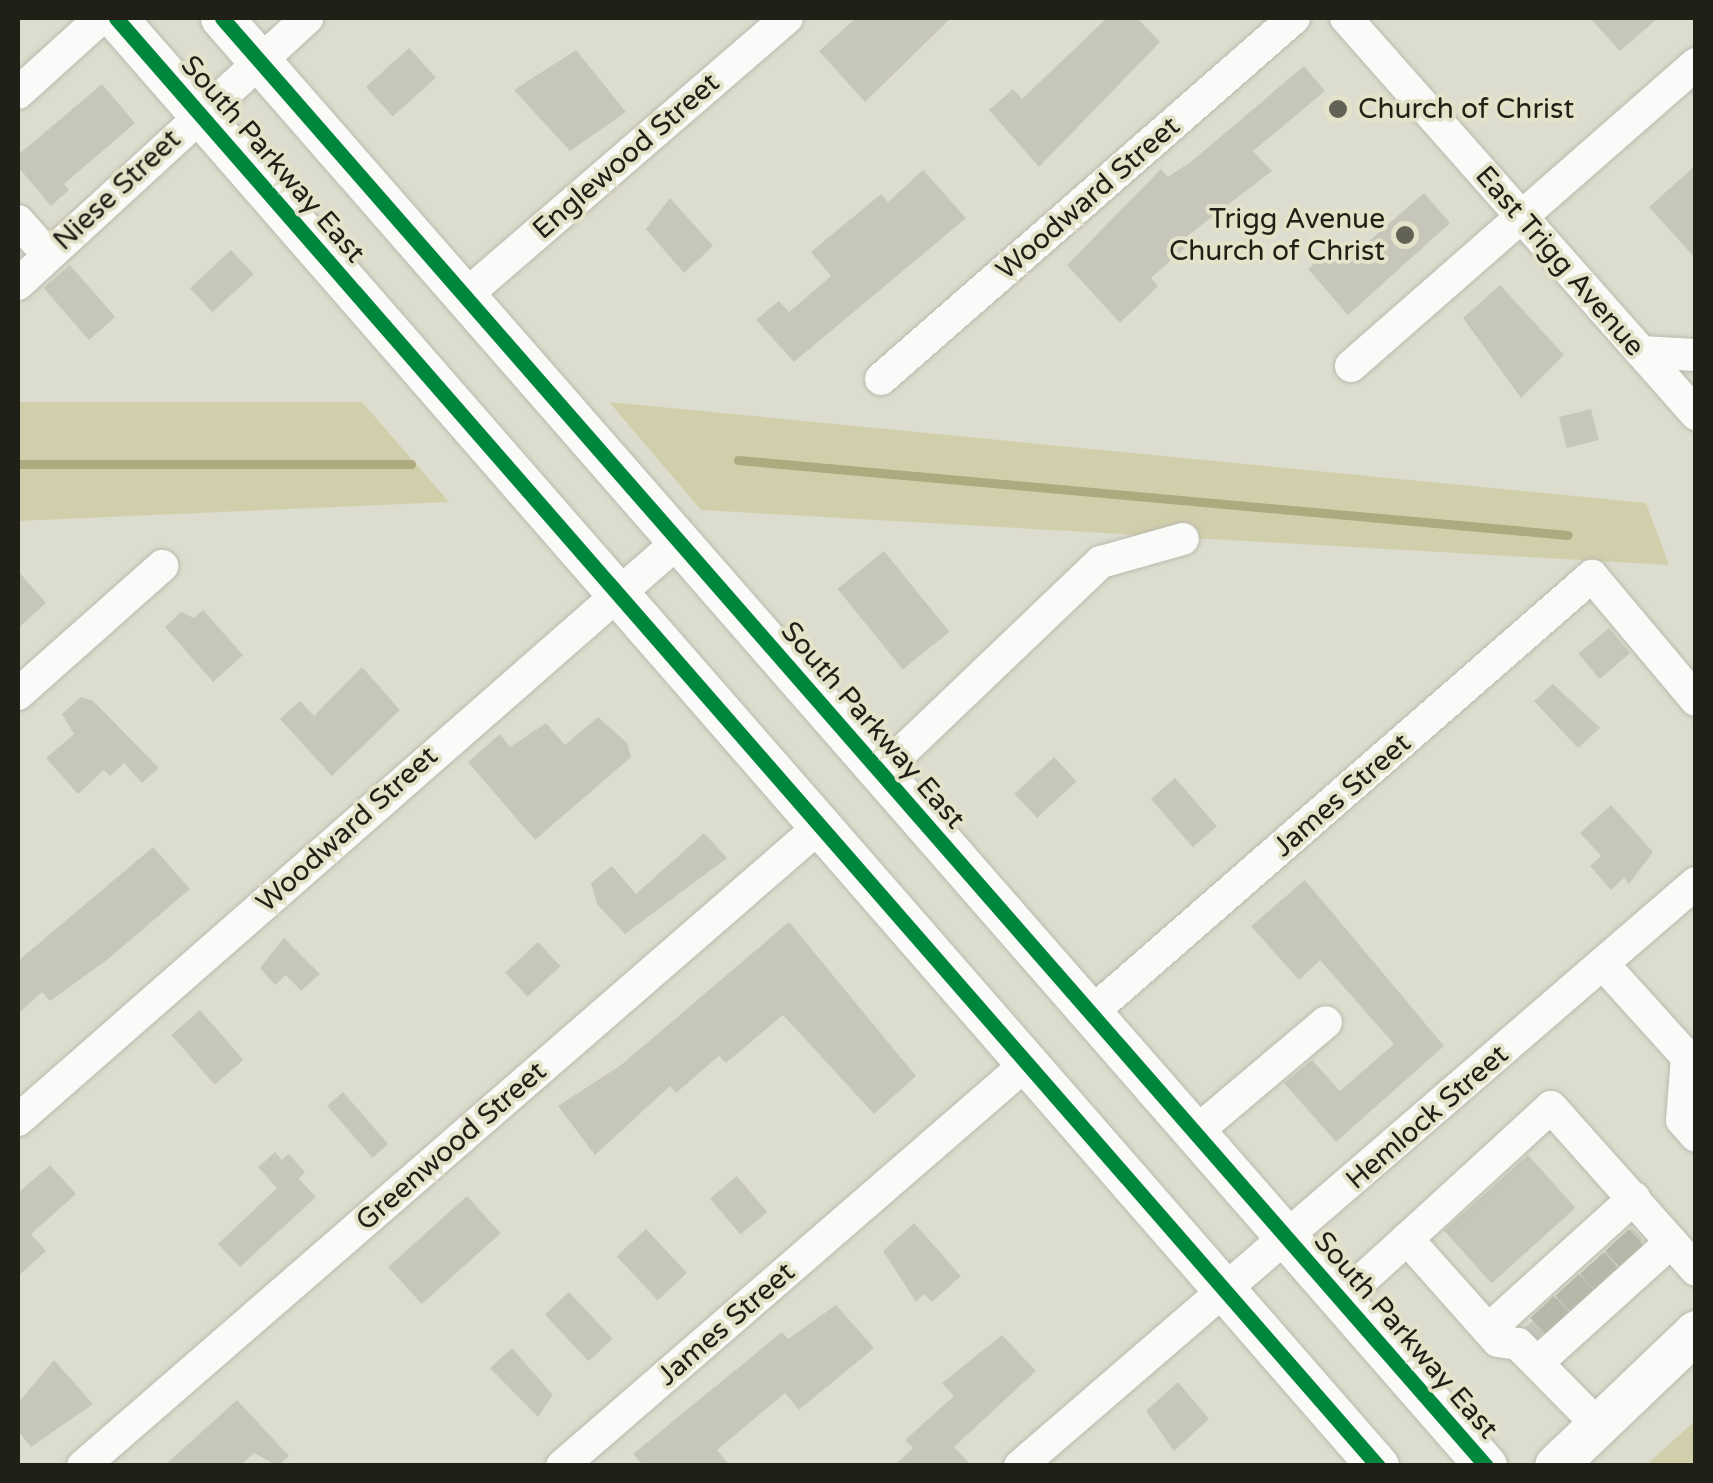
<!DOCTYPE html>
<html>
<head>
<meta charset="utf-8">
<style>
	body { margin:0 }
	#map { position:relative; width:1713px; height:1483px; overflow:hidden; background:#ddddcf; font-family:"Varela Round",sans-serif }
	div>[style] { position:absolute }
	.green>* { inset:0; background:#d1cfab }
	.stream>* { height:9px; margin:-4.5px; padding:0 4.5px; transform-origin:4.5px; border-radius:4.5px; background:#acaa7e }
	.building>* { inset:0; background:#c7c6bb; transform-origin:0 0 }
	.minor-tunnel>* { height:32px; margin-top:-16px; transform-origin:0; background:repeating-linear-gradient(90deg,#b7b7aa 0 32px,transparent 0 48px) }
	.roads { filter:drop-shadow(0 0 2px #b9b9ad) drop-shadow(0 0 2px #b9b9ad) }
	.minor>* { height:32px; margin:-16px; padding:0 16px; transform-origin:16px; border-radius:16px; background:#fafaf8 }
	.major>* { height:42px; margin:-21px; padding:0 21px; transform-origin:21px; border-radius:21px; background:#fafaf8 }
	.cycleway>* { height:15px; margin:-7.5px; padding:0 7.5px; transform-origin:7.5px; border-radius:7.5px; background:#00873e }
	.dots>* { width:28px; height:28px; translate:-50% -50%; box-sizing:border-box; border:5px solid #e3e3c9; border-radius:50% }
	span { translate:-50% -50%; white-space:nowrap; text-align:center; line-height:1.15; -webkit-text-stroke:8px #e3e3c9; paint-order:stroke }
	.poi-label { font-size:28px; color:#212017 }
	.left { translate:0 -50%; text-align:left }
	.right { translate:-100% -50%; text-align:right }
	.street-label { font-size:28px; color:#212017 }
	.frame { position:absolute; inset:0; border:20px solid #212017; pointer-events:none }
</style>
</head>
<body>
<div id="map">
	<div class="green">
		<i style="clip-path:polygon(18px 402px,362px 402px,449px 502px,18px 521px)"></i>
		<i style="clip-path:polygon(609px 402px,1646px 503px,1669px 565px,701px 510px)"></i>
		<i style="clip-path:polygon(1695px 1421px,1695px 1465px,1646px 1465px)"></i>
	</div>
	<div class="stream">
		<i style="left:738px;top:460px;width:833px;rotate:5.16deg"></i>
		<i style="left:18px;top:464px;width:393px"></i>
	</div>
	<div class="building">
		<i style="clip-path:polygon(856px 18px,951px 18px,865px 102px,819px 51px)"></i>
		<i style="clip-path:polygon(1107px 18px,1137px 18px,1160px 42px,1039px 167px,989px 110px,1013px 89px,1022px 99px)"></i>
		<i style="clip-path:polygon(1590px 18px,1658px 18px,1620px 51px)"></i>
		<i style="left:409px;top:48px;width:40px;height:58px;rotate:48deg"></i>
		<i style="clip-path:polygon(576px 50px,626px 112px,570px 151px,514px 90px)"></i>
		<i style="clip-path:polygon(1304px 66px,1325px 91px,1253px 151px,1272px 171px,1182px 240px,1187px 246px,1151px 278px,1158px 286px,1120px 323px,1067px 265px,1161px 169px,1168px 177px,1192px 161px)"></i>
		<i style="clip-path:polygon(102px 84px,135px 123px,64px 184px,69px 190px,51px 206px,18px 167px,18px 155px)"></i>
		<i style="clip-path:polygon(1696px 165px,1696px 259px,1649px 207px)"></i>
		<i style="clip-path:polygon(923px 170px,966px 218px,794px 362px,756px 320px,779px 301px,789px 312px,831px 276px,811px 252px,881px 194px,888px 202px)"></i>
		<i style="clip-path:polygon(1424px 193px,1450px 223px,1348px 315px,1308px 269px,1330px 250px,1346px 261px)"></i>
		<i style="clip-path:polygon(670px 198px,713px 246px,684px 273px,646px 229px)"></i>
		<i style="left:231px;top:250px;width:33px;height:56px;rotate:47deg"></i>
		<i style="left:70px;top:265px;width:69px;height:35px;rotate:49deg"></i>
		<i style="clip-path:polygon(1500px 285px,1564px 355px,1521px 398px,1463px 318px)"></i>
		<i style="left:1591px;top:409px;width:32px;height:33px;rotate:76deg"></i>
		<i style="left:884px;top:551px;width:104px;height:60px;rotate:51deg"></i>
		<i style="clip-path:polygon(18px 571px,46px 603px,18px 628px)"></i>
		<i style="clip-path:polygon(203px 610px,243px 655px,213px 682px,165px 627px,181px 612px,194px 618px)"></i>
		<i style="left:1609px;top:628px;width:33px;height:40px;rotate:50deg"></i>
		<i style="clip-path:polygon(362px 667px,400px 710px,332px 776px,280px 719px,300px 701px,314px 716px)"></i>
		<i style="clip-path:polygon(1553px 684px,1600px 728px,1578px 748px,1534px 701px)"></i>
		<i style="clip-path:polygon(81px 697px,93px 701px,159px 768px,142px 783px,124px 763px,110px 776px,104px 770px,78px 794px,46px 758px,74px 734px,62px 714px)"></i>
		<i style="clip-path:polygon(598px 717px,627px 743px,631px 757px,535px 840px,468px 762px,500px 734px,510px 747px,546px 723px,565px 745px)"></i>
		<i style="left:1054px;top:757px;width:33px;height:54px;rotate:47deg"></i>
		<i style="left:1175px;top:778px;width:64px;height:32px;rotate:49deg"></i>
		<i style="clip-path:polygon(1611px 805px,1653px 852px,1629px 884px,1624px 878px,1611px 890px,1590px 866px,1601px 856px,1580px 833px)"></i>
		<i style="clip-path:polygon(704px 833px,727px 858px,625px 934px,597px 904px,591px 883px,612px 866px,636px 894px)"></i>
		<i style="clip-path:polygon(153px 847px,190px 889px,107px 960px,50px 1001px,42px 992px,18px 1014px,18px 961px)"></i>
		<i style="clip-path:polygon(1305px 880px,1444px 1046px,1336px 1142px,1284px 1083px,1312px 1060px,1340px 1091px,1394px 1044px,1320px 960px,1299px 980px,1251px 926px)"></i>
		<i style="clip-path:polygon(789px 922px,916px 1076px,874px 1114px,783px 1015px,726px 1063px,719px 1056px,676px 1093px,670px 1086px,595px 1155px,558px 1106px,621px 1065px)"></i>
		<i style="clip-path:polygon(284px 938px,320px 974px,301px 991px,286px 975px,275px 985px,260px 968px)"></i>
		<i style="left:538px;top:942px;width:33px;height:45px;rotate:47deg"></i>
		<i style="left:200px;top:1010px;width:66px;height:38px;rotate:49deg"></i>
		<i style="left:343px;top:1092px;width:69px;height:21px;rotate:49deg"></i>
		<i style="clip-path:polygon(275px 1152px,282px 1160px,289px 1154px,305px 1172px,299px 1179px,316px 1197px,240px 1267px,218px 1244px,277px 1188px,258px 1167px)"></i>
		<i style="left:1528px;top:1155px;width:71px;height:113px;rotate:48deg"></i>
		<i style="clip-path:polygon(50px 1165px,76px 1194px,31px 1234px,46px 1251px,18px 1276px,18px 1193px)"></i>
		<i style="left:737px;top:1176px;width:47px;height:35px;rotate:50deg"></i>
		<i style="left:467px;top:1196px;width:50px;height:106px;rotate:48deg"></i>
		<i style="clip-path:polygon(914px 1223px,961px 1276px,932px 1302px,924px 1294px,916px 1302px,883px 1251px)"></i>
		<i style="left:1632px;top:1228px;width:16px;height:146px;rotate:47deg"></i>
		<i style="left:646px;top:1229px;width:60px;height:40px;rotate:47deg"></i>
		<i style="left:569px;top:1292px;width:64px;height:33px;rotate:47deg"></i>
		<i style="clip-path:polygon(836px 1305px,874px 1348px,799px 1410px,785px 1393px,717px 1450px,730px 1466px,644px 1466px,633px 1454px,782px 1332px,788px 1339px)"></i>
		<i style="clip-path:polygon(1002px 1335px,1036px 1371px,954px 1447px,972px 1466px,894px 1466px,913px 1448px,905px 1440px,954px 1396px,942px 1383px)"></i>
		<i style="clip-path:polygon(512px 1348px,553px 1395px,538px 1417px,490px 1368px)"></i>
		<i style="clip-path:polygon(54px 1360px,93px 1404px,31px 1447px,18px 1431px,18px 1403px)"></i>
		<i style="clip-path:polygon(1178px 1382px,1209px 1419px,1174px 1451px,1146px 1411px)"></i>
		<i style="clip-path:polygon(237px 1400px,289px 1456px,278px 1466px,254px 1453px,240px 1466px,164px 1466px)"></i>
	</div>
	<div class="minor-tunnel">
		<i style="left:1617px;top:1240px;width:30px;rotate:48deg"></i>
		<i style="left:1592px;top:1263px;width:30px;rotate:48deg"></i>
		<i style="left:1567px;top:1285px;width:29px;rotate:46deg"></i>
		<i style="left:1542px;top:1307px;width:29px;rotate:46deg"></i>
	</div>
	<div class="roads">
		<div class="minor">
			<i style="left:1346px;top:18px;width:529px;rotate:48.53deg"></i>
			<i style="left:18px;top:93px;width:112px;rotate:-42.1deg"></i>
			<i style="left:18px;top:221px;width:45px;rotate:48.6deg"></i>
			<i style="left:18px;top:284px;width:393px;rotate:-42.6deg"></i>
			<i style="left:466px;top:295px;width:424px;rotate:-40.8deg"></i>
			<i style="left:1641px;top:352px;width:55px;rotate:3.1deg"></i>
			<i style="left:1351px;top:366px;width:459px;rotate:-41.2deg"></i>
			<i style="left:881px;top:379px;width:549px;rotate:-41.16deg"></i>
			<i style="left:18px;top:694px;width:193px;rotate:-41.6deg"></i>
			<i style="left:881px;top:772px;width:304px;rotate:-43.7deg"></i>
			<i style="left:1101px;top:562px;width:85px;rotate:-15.7deg"></i>
			<i style="left:1603px;top:964px;width:125px;rotate:47.9deg"></i>
			<i style="left:1687px;top:1057px;width:63px;rotate:94.5deg"></i>
			<i style="left:1682px;top:1120px;width:21px;rotate:49deg"></i>
			<i style="left:1091px;top:1013px;width:665px;rotate:-41.1deg"></i>
			<i style="left:1592px;top:576px;width:162px;rotate:50deg"></i>
			<i style="left:18px;top:1120px;width:880px;rotate:-41.22deg"></i>
			<i style="left:1196px;top:1132px;width:170px;rotate:-40.2deg"></i>
			<i style="left:1341px;top:1299px;width:89px;rotate:-42.3deg"></i>
			<i style="left:1488px;top:1330px;width:197px;rotate:-42.1deg"></i>
			<i style="left:1537px;top:1363px;width:181px;rotate:-42.1deg"></i>
			<i style="left:1596px;top:1423px;width:111px;rotate:-134.6deg"></i>
			<i style="left:1518px;top:1344px;width:20px;rotate:-171deg"></i>
			<i style="left:1498px;top:1341px;width:137px;rotate:-131.7deg"></i>
			<i style="left:1407px;top:1239px;width:195px;rotate:-42.5deg"></i>
			<i style="left:1551px;top:1107px;width:218px;rotate:48.3deg"></i>
			<i style="left:83px;top:1466px;width:975px;rotate:-40.96deg"></i>
			<i style="left:562px;top:1466px;width:613px;rotate:-40.9deg"></i>
			<i style="left:1020px;top:1466px;width:893px;rotate:-40.78deg"></i>
		</div>
		<div class="major">
			<i style="left:116px;top:18px;width:1921px;rotate:48.93deg"></i>
			<i style="left:222px;top:18px;width:1922px;rotate:48.88deg"></i>
			<i style="left:1556px;top:1466px;width:194px;rotate:-43.7deg"></i>
		</div>
	</div>
	<div class="cycleway">
		<i style="left:116px;top:18px;width:1921px;rotate:48.93deg"></i>
		<i style="left:222px;top:18px;width:1922px;rotate:48.88deg"></i>
	</div>
	<div class="dots">
		<i style="left:1338px;top:109px;background:#636257"></i>
		<i style="left:1405px;top:235px;background:#636257"></i>
	</div>
	<div class="poi-label">
		<span class="left" style="left:1358px;top:109px">Church of Christ</span>
		<span class="right" style="left:1385px;top:235px">Trigg Avenue<br>Church of Christ</span>
	</div>
	<div class="street-label">
		<span style="left:626px;top:156px;rotate:-41deg">Englewood Street</span>
		<span style="left:273px;top:159px;rotate:49deg">South Parkway East</span>
		<span style="left:117px;top:190px;rotate:-43deg">Niese Street</span>
		<span style="left:1088px;top:198px;rotate:-41deg">Woodward Street</span>
		<span style="left:1560px;top:261px;rotate:49deg">East Trigg Avenue</span>
		<span style="left:873px;top:725px;rotate:49deg">South Parkway East</span>
		<span style="left:1342px;top:795px;rotate:-41deg">James Street</span>
		<span style="left:347px;top:829px;rotate:-42deg">Woodward Street</span>
		<span style="left:1427px;top:1117px;rotate:-41deg">Hemlock Street</span>
		<span style="left:451px;top:1146px;rotate:-41deg">Greenwood Street</span>
		<span style="left:726px;top:1324px;rotate:-41deg">James Street</span>
		<span style="left:1406px;top:1335px;rotate:49deg">South Parkway East</span>
	</div>
	<div class="frame"></div>
</div>
</body>
</html>
